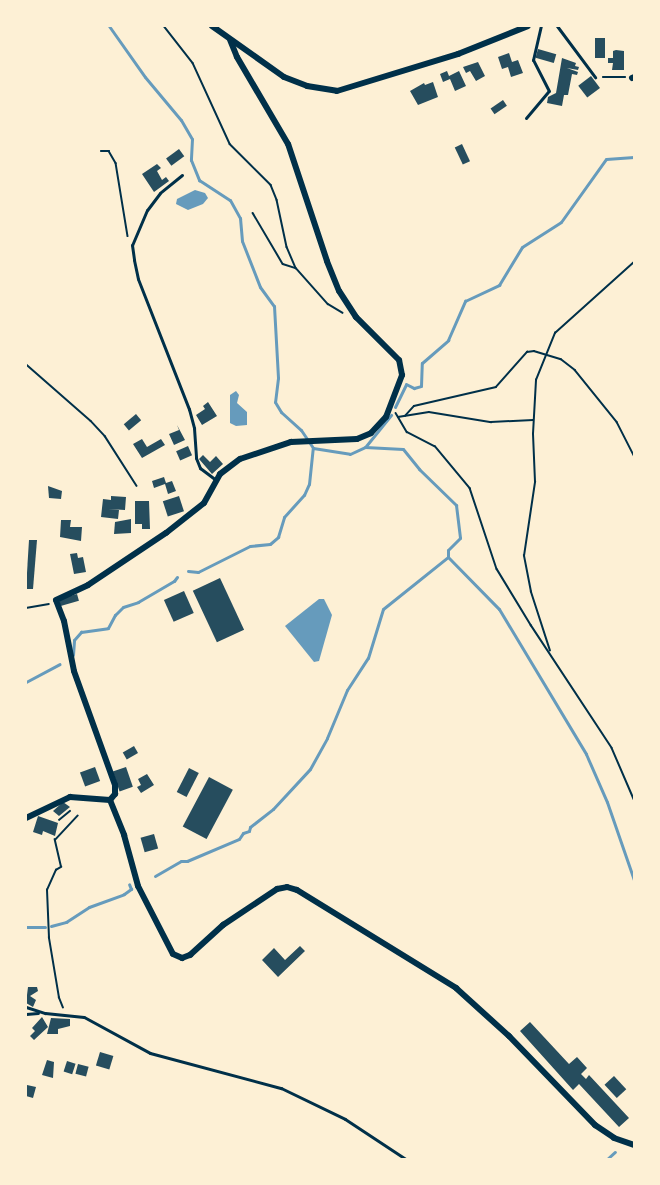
<!DOCTYPE html>
<html>
<head>
<meta charset="utf-8">
<style>
	body { margin:0 }
	#map { position:relative; width:660px; height:1185px; overflow:hidden; background:#fdf0d5; font-family:Rubik,sans-serif }
	div>[style] { position:absolute }
	.water>* { inset:0; background:#669bbc }
	.stream>* { height:3px; margin:-1.5px; padding:0 1.5px; transform-origin:1.5px; border-radius:1.5px; background:#669bbc }
	.building>* { inset:0; background:#264d5e; transform-origin:0 0 }
	.path>* { height:1.5px; margin:-0.75px; padding:0 0.75px; transform-origin:0.75px; border-radius:0.75px; background:#003049 }
	.service>* { height:3px; margin:-1.5px; padding:0 1.5px; transform-origin:1.5px; border-radius:1.5px; background:#003049 }
	.minor>* { height:6px; margin:-3px; padding:0 3px; transform-origin:3px; border-radius:3px; background:#003049 }
	span { translate:-50% -50%; white-space:nowrap; text-align:center; line-height:1.15; -webkit-text-stroke:4.5px #fdf0d5; paint-order:stroke }
	.frame { position:absolute; inset:0; border:27px solid #fdf0d5; pointer-events:none }
</style>
</head>
<body>
<div id="map">
	<div class="water">
		<i style="clip-path:polygon(195px 190px,205px 193px,208px 198px,203px 204px,188px 210px,176px 204px,177px 199px)"></i>
		<i style="clip-path:polygon(236px 391px,239px 395px,237px 403px,247px 412px,247px 425px,236px 426px,230px 423px,230px 395px)"></i>
		<i style="clip-path:polygon(319px 599px,324px 599px,332px 615px,319px 661px,314px 662px,285px 626px)"></i>
	</div>
	<div class="stream">
		<i style="left:109px;top:26px;width:62px;rotate:54.8deg"></i>
		<i style="left:145px;top:77px;width:56px;rotate:50.1deg"></i>
		<i style="left:181px;top:120px;width:22px;rotate:60deg"></i>
		<i style="left:192px;top:139px;width:21px;rotate:93deg"></i>
		<i style="left:191px;top:160px;width:22px;rotate:68deg"></i>
		<i style="left:199px;top:180px;width:37px;rotate:33deg"></i>
		<i style="left:230px;top:200px;width:21px;rotate:61deg"></i>
		<i style="left:240px;top:218px;width:23px;rotate:85deg"></i>
		<i style="left:242px;top:241px;width:49px;rotate:68.6deg"></i>
		<i style="left:260px;top:287px;width:24px;rotate:54deg"></i>
		<i style="left:274px;top:306px;width:72px;rotate:86.8deg"></i>
		<i style="left:278px;top:378px;width:24px;rotate:97deg"></i>
		<i style="left:275px;top:402px;width:12px;rotate:59deg"></i>
		<i style="left:281px;top:412px;width:27px;rotate:42deg"></i>
		<i style="left:301px;top:430px;width:22px;rotate:56deg"></i>
		<i style="left:313px;top:448px;width:37px;rotate:9deg"></i>
		<i style="left:350px;top:454px;width:17px;rotate:-25deg"></i>
		<i style="left:365px;top:447px;width:38px;rotate:3deg"></i>
		<i style="left:403px;top:449px;width:26px;rotate:51deg"></i>
		<i style="left:419px;top:469px;width:52px;rotate:44.2deg"></i>
		<i style="left:456px;top:505px;width:33px;rotate:83deg"></i>
		<i style="left:460px;top:538px;width:17px;rotate:135deg"></i>
		<i style="left:448px;top:550px;width:7px;rotate:90deg"></i>
		<i style="left:448px;top:557px;width:73px;rotate:45.6deg"></i>
		<i style="left:499px;top:609px;width:169px;rotate:59deg"></i>
		<i style="left:586px;top:754px;width:52px;rotate:66.4deg"></i>
		<i style="left:607px;top:802px;width:83px;rotate:70.9deg"></i>
		<i style="left:395px;top:407px;width:25px;rotate:-64deg"></i>
		<i style="left:406px;top:384px;width:9px;rotate:27deg"></i>
		<i style="left:414px;top:388px;width:7px;rotate:-16deg"></i>
		<i style="left:421px;top:386px;width:23px;rotate:-88deg"></i>
		<i style="left:422px;top:363px;width:35px;rotate:-41deg"></i>
		<i style="left:448px;top:340px;width:43px;rotate:-66.4deg"></i>
		<i style="left:465px;top:301px;width:38px;rotate:-25deg"></i>
		<i style="left:499px;top:285px;width:44px;rotate:-58.8deg"></i>
		<i style="left:522px;top:247px;width:46px;rotate:-32.7deg"></i>
		<i style="left:561px;top:222px;width:77px;rotate:-54.5deg"></i>
		<i style="left:606px;top:159px;width:28px;rotate:-4deg"></i>
		<i style="left:366px;top:446px;width:40px;rotate:-51deg"></i>
		<i style="left:188px;top:571px;width:10px;rotate:6deg"></i>
		<i style="left:198px;top:572px;width:58px;rotate:-26.6deg"></i>
		<i style="left:250px;top:546px;width:20px;rotate:-6deg"></i>
		<i style="left:270px;top:544px;width:11px;rotate:-41deg"></i>
		<i style="left:278px;top:537px;width:21px;rotate:-73deg"></i>
		<i style="left:284px;top:517px;width:30px;rotate:-48deg"></i>
		<i style="left:304px;top:495px;width:12px;rotate:-66deg"></i>
		<i style="left:309px;top:484px;width:36px;rotate:-84deg"></i>
		<i style="left:73px;top:655px;width:15px;rotate:-86deg"></i>
		<i style="left:74px;top:640px;width:11px;rotate:-49deg"></i>
		<i style="left:81px;top:632px;width:27px;rotate:-8deg"></i>
		<i style="left:108px;top:628px;width:15px;rotate:-62deg"></i>
		<i style="left:115px;top:615px;width:11px;rotate:-45deg"></i>
		<i style="left:123px;top:607px;width:16px;rotate:-18deg"></i>
		<i style="left:138px;top:602px;width:42px;rotate:-30.3deg"></i>
		<i style="left:174px;top:581px;width:5px;rotate:-53deg"></i>
		<i style="left:26px;top:682px;width:38px;rotate:-28deg"></i>
		<i style="left:155px;top:876px;width:30px;rotate:-30deg"></i>
		<i style="left:181px;top:861px;width:6px"></i>
		<i style="left:187px;top:861px;width:56px;rotate:-22.9deg"></i>
		<i style="left:239px;top:839px;width:7px;rotate:-56deg"></i>
		<i style="left:243px;top:833px;width:6px;rotate:-18deg"></i>
		<i style="left:249px;top:831px;width:4px;rotate:-76deg"></i>
		<i style="left:250px;top:827px;width:29px;rotate:-38deg"></i>
		<i style="left:273px;top:809px;width:54px;rotate:-47.2deg"></i>
		<i style="left:310px;top:769px;width:35px;rotate:-61deg"></i>
		<i style="left:327px;top:738px;width:52px;rotate:-67.4deg"></i>
		<i style="left:347px;top:690px;width:38px;rotate:-57deg"></i>
		<i style="left:368px;top:658px;width:51px;rotate:-73deg"></i>
		<i style="left:383px;top:609px;width:83px;rotate:-38.7deg"></i>
		<i style="left:51px;top:926px;width:16px;rotate:-15deg"></i>
		<i style="left:66px;top:922px;width:27px;rotate:-33deg"></i>
		<i style="left:89px;top:907px;width:37px;rotate:-20deg"></i>
		<i style="left:124px;top:894px;width:9px;rotate:-36deg"></i>
		<i style="left:131px;top:889px;width:5px;rotate:-112deg"></i>
		<i style="left:26px;top:927px;width:19px"></i>
		<i style="left:606px;top:1160px;width:12px;rotate:-42deg"></i>
	</div>
	<div class="building">
		<i style="left:595px;top:38px;width:10px;height:20px"></i>
		<i style="left:538px;top:49px;width:19px;height:9px;rotate:16deg"></i>
		<i style="clip-path:polygon(616px 50px,624px 51px,624px 70px,612px 70px,613px 63px,608px 63px,608px 58px,613px 58px,613px 51px)"></i>
		<i style="clip-path:polygon(509px 53px,512px 62px,518px 60px,523px 73px,511px 77px,508px 67px,502px 69px,498px 57px)"></i>
		<i style="clip-path:polygon(562px 58px,576px 63px,575px 66px,579px 67px,578px 70px,567px 68px,578px 72px,577px 75px,572px 74px,568px 95px,564px 95px,562px 106px,547px 103px,548px 97px,556px 93px)"></i>
		<i style="clip-path:polygon(478px 62px,485px 76px,476px 81px,470px 71px,466px 73px,463px 67px)"></i>
		<i style="clip-path:polygon(447px 71px,449px 76px,459px 71px,466px 86px,455px 91px,450px 79px,443px 82px,440px 74px)"></i>
		<i style="left:591px;top:76px;width:15px;height:16px;rotate:53deg"></i>
		<i style="clip-path:polygon(433px 82px,438px 97px,418px 105px,410px 91px,424px 83px,425px 85px)"></i>
		<i style="left:503px;top:100px;width:7px;height:15px;rotate:56deg"></i>
		<i style="left:462px;top:144px;width:19px;height:8px;rotate:65deg"></i>
		<i style="left:179px;top:149px;width:9px;height:16px;rotate:54deg"></i>
		<i style="clip-path:polygon(157px 164px,161px 168px,157px 171px,162px 180px,166px 177px,169px 181px,154px 192px,142px 174px)"></i>
		<i style="clip-path:polygon(208px 402px,217px 416px,202px 425px,196px 415px,205px 409px,203px 406px)"></i>
		<i style="left:136px;top:414px;width:8px;height:16px;rotate:50deg"></i>
		<i style="clip-path:polygon(177px 425px,185px 440px,174px 445px,169px 434px,179px 430px)"></i>
		<i style="clip-path:polygon(142px 439px,147px 447px,161px 439px,165px 445px,142px 458px,133px 444px)"></i>
		<i style="left:188px;top:446px;width:10px;height:13px;rotate:66deg"></i>
		<i style="clip-path:polygon(203px 455px,210px 462px,216px 456px,223px 464px,212px 474px,199px 459px)"></i>
		<i style="clip-path:polygon(164px 477px,166px 483px,172px 481px,176px 491px,168px 494px,165px 484px,154px 488px,152px 481px)"></i>
		<i style="clip-path:polygon(48px 486px,62px 491px,61px 499px,49px 498px)"></i>
		<i style="clip-path:polygon(111px 496px,126px 497px,125px 510px,108px 509px,119px 510px,118px 519px,101px 517px,103px 499px,111px 500px)"></i>
		<i style="left:179px;top:496px;width:16px;height:17px;rotate:72deg"></i>
		<i style="clip-path:polygon(135px 501px,149px 501px,150px 529px,142px 529px,142px 524px,135px 524px)"></i>
		<i style="clip-path:polygon(131px 519px,131px 533px,114px 534px,115px 522px)"></i>
		<i style="clip-path:polygon(61px 520px,71px 520px,70px 527px,82px 527px,81px 541px,60px 537px)"></i>
		<i style="clip-path:polygon(29px 540px,37px 540px,33px 589px,26px 589px)"></i>
		<i style="clip-path:polygon(77px 553px,78px 558px,83px 557px,86px 572px,74px 574px,70px 554px)"></i>
		<i style="left:220px;top:578px;width:57px;height:30px;rotate:65deg"></i>
		<i style="left:184px;top:591px;width:24px;height:22px;rotate:66deg"></i>
		<i style="left:77px;top:594px;width:7px;height:19px;rotate:74deg"></i>
		<i style="left:134px;top:746px;width:8px;height:13px;rotate:60deg"></i>
		<i style="left:95px;top:767px;width:15px;height:16px;rotate:70deg"></i>
		<i style="left:126px;top:767px;width:21px;height:14px;rotate:71deg"></i>
		<i style="left:189px;top:768px;width:11px;height:27px;rotate:27deg"></i>
		<i style="clip-path:polygon(147px 774px,154px 785px,141px 793px,137px 787px,141px 785px,138px 779px)"></i>
		<i style="left:209px;top:777px;width:27px;height:56px;rotate:28deg"></i>
		<i style="clip-path:polygon(63px 802px,70px 807px,59px 816px,53px 811px)"></i>
		<i style="clip-path:polygon(38px 816px,58px 823px,55px 836px,43px 831px,42px 835px,33px 832px)"></i>
		<i style="left:154px;top:834px;width:15px;height:14px;rotate:74deg"></i>
		<i style="clip-path:polygon(300px 946px,305px 951px,278px 977px,262px 960px,274px 948px,285px 960px)"></i>
		<i style="clip-path:polygon(28px 987px,37px 987px,38px 991px,30px 996px,36px 1000px,33px 1007px,26px 1003px)"></i>
		<i style="clip-path:polygon(42px 1017px,48px 1027px,34px 1040px,30px 1036px,35px 1031px,32px 1028px)"></i>
		<i style="clip-path:polygon(51px 1018px,70px 1019px,70px 1026px,58px 1029px,58px 1034px,47px 1034px)"></i>
		<i style="clip-path:polygon(530px 1022px,569px 1064px,577px 1057px,587px 1068px,581px 1074px,586px 1079px,589px 1075px,629px 1118px,619px 1127px,579px 1084px,573px 1090px,520px 1031px)"></i>
		<i style="left:100px;top:1052px;width:14px;height:14px;rotate:17deg"></i>
		<i style="clip-path:polygon(47px 1060px,54px 1062px,53px 1078px,42px 1075px)"></i>
		<i style="left:67px;top:1061px;width:9px;height:11px;rotate:18deg"></i>
		<i style="left:78px;top:1064px;width:11px;height:10px;rotate:15deg"></i>
		<i style="left:614px;top:1076px;width:18px;height:13px;rotate:47deg"></i>
		<i style="clip-path:polygon(27px 1085px,36px 1087px,33px 1098px,26px 1096px)"></i>
	</div>
	<div class="path">
		<i style="left:164px;top:26px;width:47px;rotate:51.9deg"></i>
		<i style="left:193px;top:63px;width:89px;rotate:65.4deg"></i>
		<i style="left:230px;top:144px;width:58px;rotate:45deg"></i>
		<i style="left:271px;top:185px;width:16px;rotate:68deg"></i>
		<i style="left:277px;top:200px;width:48px;rotate:78deg"></i>
		<i style="left:287px;top:247px;width:23px;rotate:67deg"></i>
		<i style="left:296px;top:268px;width:48px;rotate:48.4deg"></i>
		<i style="left:328px;top:304px;width:17px;rotate:31deg"></i>
		<i style="left:603px;top:77px;width:22px"></i>
		<i style="left:101px;top:151px;width:8px"></i>
		<i style="left:109px;top:151px;width:14px;rotate:60deg"></i>
		<i style="left:116px;top:163px;width:74px;rotate:80.7deg"></i>
		<i style="left:253px;top:213px;width:59px;rotate:59.5deg"></i>
		<i style="left:283px;top:264px;width:13px;rotate:18deg"></i>
		<i style="left:26px;top:364px;width:86px;rotate:41.2deg"></i>
		<i style="left:91px;top:421px;width:21px;rotate:47deg"></i>
		<i style="left:105px;top:436px;width:59px;rotate:57.4deg"></i>
		<i style="left:396px;top:413px;width:22px;rotate:60deg"></i>
		<i style="left:407px;top:432px;width:31px;rotate:27deg"></i>
		<i style="left:435px;top:446px;width:55px;rotate:50.2deg"></i>
		<i style="left:470px;top:488px;width:85px;rotate:71.6deg"></i>
		<i style="left:497px;top:569px;width:66px;rotate:58.7deg"></i>
		<i style="left:531px;top:625px;width:147px;rotate:56.6deg"></i>
		<i style="left:612px;top:748px;width:56px;rotate:66.7deg"></i>
		<i style="left:405px;top:416px;width:13px;rotate:-48deg"></i>
		<i style="left:414px;top:406px;width:84px;rotate:-13deg"></i>
		<i style="left:496px;top:387px;width:47px;rotate:-48.5deg"></i>
		<i style="left:527px;top:352px;width:7px;rotate:-8deg"></i>
		<i style="left:534px;top:351px;width:28px;rotate:17deg"></i>
		<i style="left:561px;top:359px;width:18px;rotate:38deg"></i>
		<i style="left:575px;top:370px;width:67px;rotate:51.1deg"></i>
		<i style="left:617px;top:422px;width:38px;rotate:63deg"></i>
		<i style="left:398px;top:417px;width:31px;rotate:-9deg"></i>
		<i style="left:429px;top:412px;width:63px;rotate:9.2deg"></i>
		<i style="left:491px;top:422px;width:42px;rotate:-2.7deg"></i>
		<i style="left:26px;top:608px;width:23px;rotate:-10deg"></i>
		<i style="left:550px;top:651px;width:62px;rotate:-107.9deg"></i>
		<i style="left:531px;top:592px;width:37px;rotate:-101deg"></i>
		<i style="left:524px;top:556px;width:75px;rotate:-81.5deg"></i>
		<i style="left:535px;top:482px;width:48px;rotate:-92.4deg"></i>
		<i style="left:533px;top:434px;width:54px;rotate:-86.8deg"></i>
		<i style="left:536px;top:380px;width:51px;rotate:-68deg"></i>
		<i style="left:555px;top:333px;width:106px;rotate:-41.9deg"></i>
		<i style="left:59px;top:820px;width:14px;rotate:-39deg"></i>
		<i style="left:63px;top:1008px;width:11px;rotate:-112deg"></i>
		<i style="left:59px;top:998px;width:61px;rotate:-99.5deg"></i>
		<i style="left:49px;top:938px;width:48px;rotate:-92.4deg"></i>
		<i style="left:47px;top:890px;width:22px;rotate:-66deg"></i>
		<i style="left:56px;top:870px;width:6px;rotate:-31deg"></i>
		<i style="left:61px;top:867px;width:28px;rotate:-103deg"></i>
		<i style="left:55px;top:840px;width:33px;rotate:-47deg"></i>
	</div>
	<div class="service">
		<i style="left:557px;top:26px;width:64px;rotate:53.3deg"></i>
		<i style="left:526px;top:118px;width:35px;rotate:-50deg"></i>
		<i style="left:549px;top:91px;width:35px;rotate:-117deg"></i>
		<i style="left:533px;top:60px;width:35px;rotate:-77deg"></i>
		<i style="left:182px;top:175px;width:28px;rotate:141deg"></i>
		<i style="left:160px;top:193px;width:21px;rotate:127deg"></i>
		<i style="left:147px;top:210px;width:38px;rotate:113deg"></i>
		<i style="left:132px;top:245px;width:15px;rotate:82deg"></i>
		<i style="left:134px;top:260px;width:19px;rotate:78deg"></i>
		<i style="left:138px;top:279px;width:140px;rotate:68.6deg"></i>
		<i style="left:189px;top:409px;width:20px;rotate:75deg"></i>
		<i style="left:194px;top:428px;width:30px;rotate:86deg"></i>
		<i style="left:196px;top:458px;width:11px;rotate:68deg"></i>
		<i style="left:200px;top:468px;width:20px;rotate:37deg"></i>
		<i style="left:26px;top:1007px;width:20px;rotate:18deg"></i>
		<i style="left:45px;top:1013px;width:39px;rotate:6deg"></i>
		<i style="left:84px;top:1017px;width:75px;rotate:28.6deg"></i>
		<i style="left:150px;top:1053px;width:136px;rotate:15deg"></i>
		<i style="left:281px;top:1088px;width:71px;rotate:25.8deg"></i>
		<i style="left:345px;top:1119px;width:74px;rotate:33.5deg"></i>
		<i style="left:26px;top:1014px;width:12px;rotate:-5deg"></i>
	</div>
	<div class="minor">
		<i style="left:212px;top:26px;width:88px;rotate:35.3deg"></i>
		<i style="left:284px;top:77px;width:25px;rotate:21deg"></i>
		<i style="left:307px;top:86px;width:30px;rotate:9deg"></i>
		<i style="left:337px;top:91px;width:127px;rotate:-17deg"></i>
		<i style="left:458px;top:54px;width:75px;rotate:-21.8deg"></i>
		<i style="left:632px;top:78px;width:2px;rotate:-27deg"></i>
		<i style="left:110px;top:800px;width:8px;rotate:-50deg"></i>
		<i style="left:115px;top:794px;width:9px;rotate:-90deg"></i>
		<i style="left:115px;top:785px;width:121px;rotate:-109.8deg"></i>
		<i style="left:74px;top:671px;width:51px;rotate:-101.3deg"></i>
		<i style="left:64px;top:621px;width:22px;rotate:-111deg"></i>
		<i style="left:56px;top:600px;width:35px;rotate:-25deg"></i>
		<i style="left:88px;top:585px;width:94px;rotate:-33.7deg"></i>
		<i style="left:166px;top:533px;width:48px;rotate:-38.3deg"></i>
		<i style="left:204px;top:503px;width:33px;rotate:-61deg"></i>
		<i style="left:220px;top:474px;width:25px;rotate:-37deg"></i>
		<i style="left:240px;top:459px;width:54px;rotate:-18.4deg"></i>
		<i style="left:291px;top:442px;width:66px;rotate:-2.6deg"></i>
		<i style="left:357px;top:439px;width:15px;rotate:-23deg"></i>
		<i style="left:371px;top:433px;width:22px;rotate:-47deg"></i>
		<i style="left:386px;top:417px;width:45px;rotate:-69.1deg"></i>
		<i style="left:402px;top:375px;width:15px;rotate:-101deg"></i>
		<i style="left:399px;top:360px;width:61px;rotate:-135deg"></i>
		<i style="left:356px;top:317px;width:31px;rotate:-123deg"></i>
		<i style="left:339px;top:291px;width:32px;rotate:-112deg"></i>
		<i style="left:327px;top:261px;width:123px;rotate:-108.4deg"></i>
		<i style="left:288px;top:144px;width:101px;rotate:-120.4deg"></i>
		<i style="left:237px;top:57px;width:18px;rotate:-112deg"></i>
		<i style="left:110px;top:800px;width:38px;rotate:68deg"></i>
		<i style="left:124px;top:835px;width:53px;rotate:74.6deg"></i>
		<i style="left:138px;top:886px;width:76px;rotate:62.8deg"></i>
		<i style="left:173px;top:954px;width:10px;rotate:24deg"></i>
		<i style="left:182px;top:958px;width:9px;rotate:-21deg"></i>
		<i style="left:190px;top:955px;width:45px;rotate:-42.3deg"></i>
		<i style="left:223px;top:925px;width:65px;rotate:-33.7deg"></i>
		<i style="left:277px;top:889px;width:10px;rotate:-11deg"></i>
		<i style="left:287px;top:887px;width:10px;rotate:17deg"></i>
		<i style="left:297px;top:890px;width:187px;rotate:31.6deg"></i>
		<i style="left:456px;top:988px;width:72px;rotate:42.2deg"></i>
		<i style="left:509px;top:1036px;width:124px;rotate:46deg"></i>
		<i style="left:595px;top:1125px;width:23px;rotate:34deg"></i>
		<i style="left:614px;top:1138px;width:21px;rotate:19deg"></i>
		<i style="left:26px;top:818px;width:49px;rotate:-25.5deg"></i>
		<i style="left:70px;top:797px;width:40px;rotate:4.3deg"></i>
	</div>
	<div class="frame"></div>
</div>
</body>
</html>
